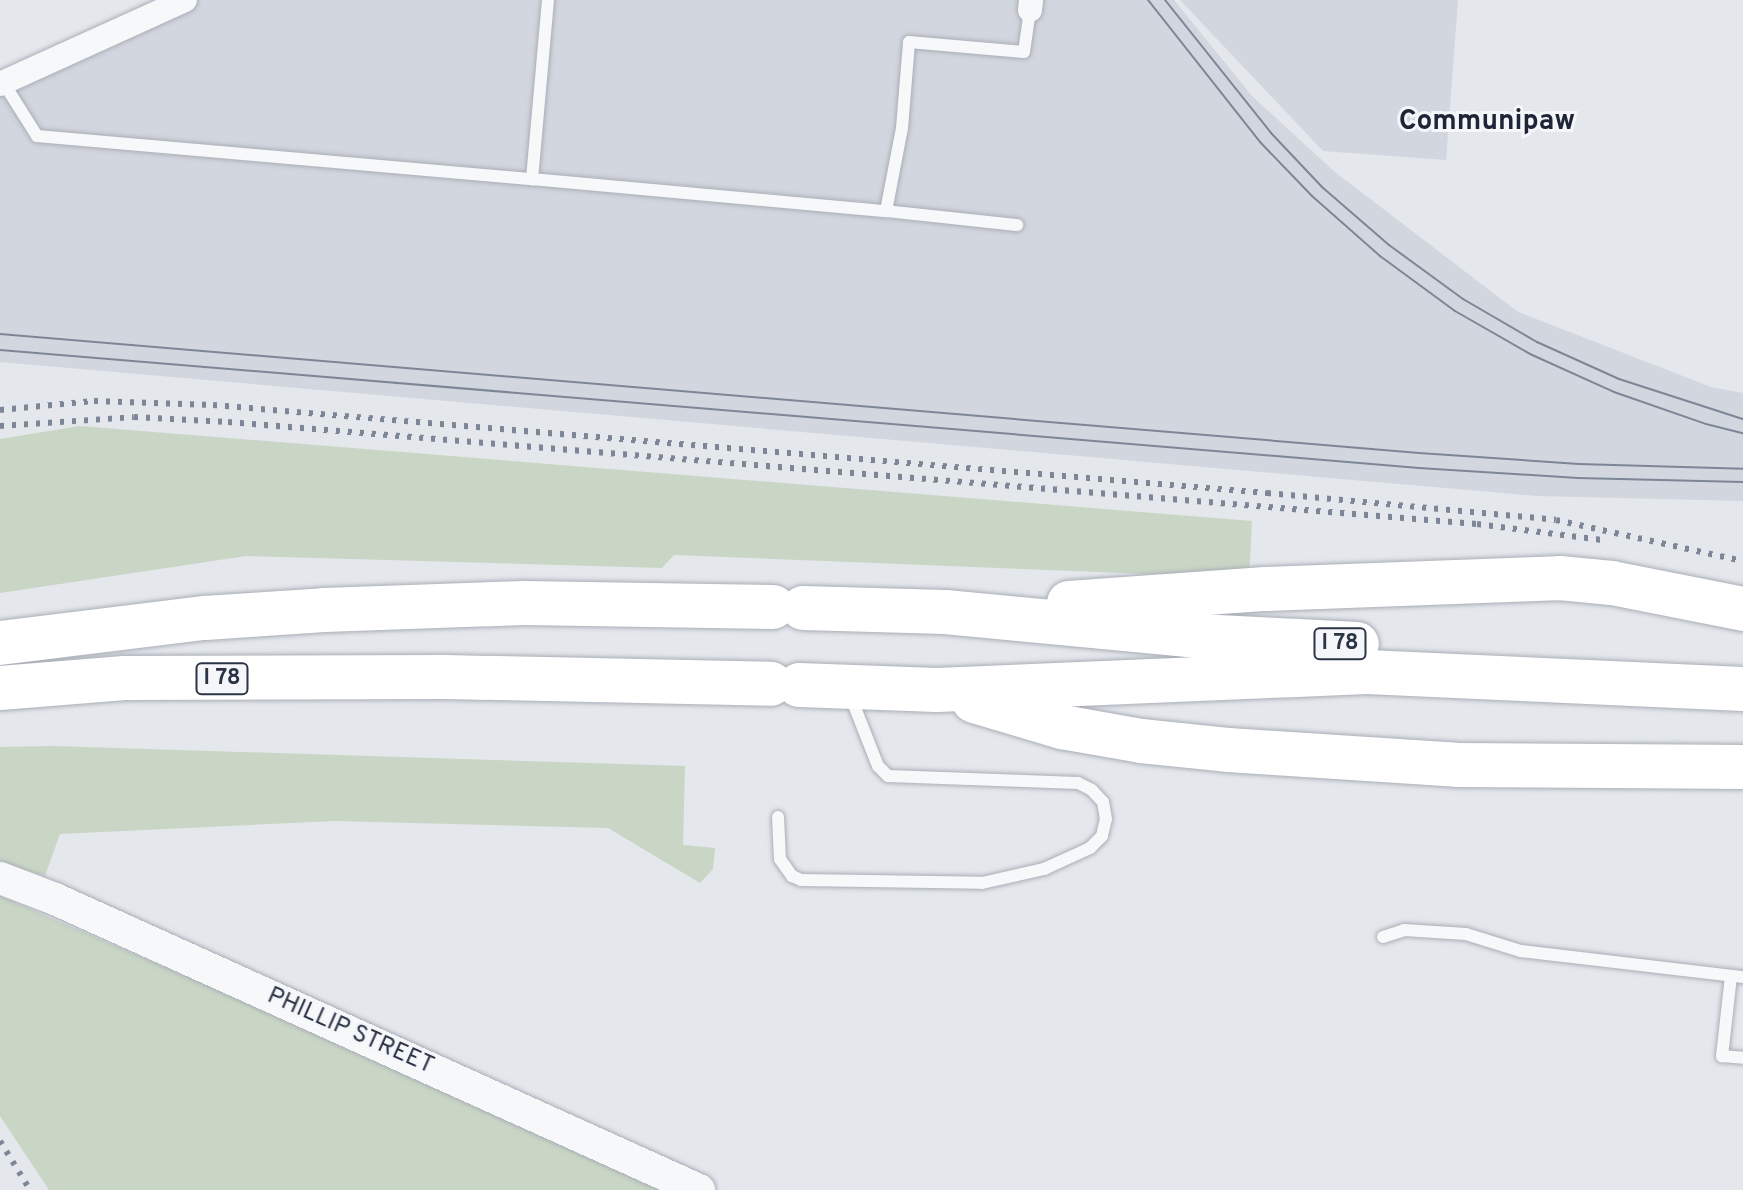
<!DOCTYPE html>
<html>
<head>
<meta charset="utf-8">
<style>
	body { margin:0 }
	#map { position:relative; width:1743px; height:1190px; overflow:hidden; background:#e4e7ec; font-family:Overpass,sans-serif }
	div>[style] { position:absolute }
	.built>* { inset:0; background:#d2d6de }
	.green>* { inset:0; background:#c9d6c5 }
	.roads { filter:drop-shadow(0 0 2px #a9aeb7) drop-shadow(0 0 2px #a9aeb7) }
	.service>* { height:12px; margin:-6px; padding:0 6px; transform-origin:6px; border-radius:6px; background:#f7f8fa }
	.minor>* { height:24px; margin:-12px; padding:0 12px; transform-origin:12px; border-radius:12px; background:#f7f8fa }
	.tertiary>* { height:32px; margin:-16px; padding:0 16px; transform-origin:16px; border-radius:16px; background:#f7f8fa }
	.motorway>* { height:44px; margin:-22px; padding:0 22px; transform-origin:22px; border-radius:22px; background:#fff }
	.tram>* { height:2px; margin:-1px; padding:0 1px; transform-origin:1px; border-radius:1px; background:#7d8696 }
	.rail>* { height:6px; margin-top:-3px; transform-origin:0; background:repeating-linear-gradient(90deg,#7d8696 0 4px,transparent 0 12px) }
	span { translate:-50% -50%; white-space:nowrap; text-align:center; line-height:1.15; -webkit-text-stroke:6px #f4f6f9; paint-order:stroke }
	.shield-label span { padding:2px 6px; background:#f4f6f9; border:2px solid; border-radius:6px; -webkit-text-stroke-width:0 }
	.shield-label { font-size:22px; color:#2b3445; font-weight:700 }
	.street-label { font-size:24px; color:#2b3445 }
	.quarter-label { font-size:28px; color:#1d2536; font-weight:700 }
</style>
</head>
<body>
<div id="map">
	<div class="built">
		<i style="clip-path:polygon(155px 0,1174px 0,1252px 96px,1335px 172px,1518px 312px,1711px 387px,1743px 393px,1743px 501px,1537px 496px,0 362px,0 72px)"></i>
		<i style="clip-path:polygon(1180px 0,1458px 0,1446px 160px,1323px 151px)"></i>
	</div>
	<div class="green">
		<i style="clip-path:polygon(80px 426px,1252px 521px,1249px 578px,674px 555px,662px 568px,246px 556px,0 593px,0 439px)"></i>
		<i style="clip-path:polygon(54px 746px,685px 766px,683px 845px,715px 848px,713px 869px,700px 883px,608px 828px,335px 821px,60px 834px,45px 876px,0 862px,0 747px)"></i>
		<i style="clip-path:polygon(0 896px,213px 988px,660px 1190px,49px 1190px,0 1116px)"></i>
	</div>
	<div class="roads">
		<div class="service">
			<i style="left:548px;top:0;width:180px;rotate:95.1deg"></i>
			<i style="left:532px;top:179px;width:355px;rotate:5.2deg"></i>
			<i style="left:886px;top:211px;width:85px;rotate:-79.1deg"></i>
			<i style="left:902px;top:128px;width:86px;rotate:-85.3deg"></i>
			<i style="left:909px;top:42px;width:115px;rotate:5deg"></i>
			<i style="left:1024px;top:52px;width:42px;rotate:-81.9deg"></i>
			<i style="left:3px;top:82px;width:64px;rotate:57.8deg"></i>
			<i style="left:37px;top:136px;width:497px;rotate:5deg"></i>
			<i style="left:886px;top:211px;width:132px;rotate:6.1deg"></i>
			<i style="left:778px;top:817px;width:42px;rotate:87.3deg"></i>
			<i style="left:780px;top:859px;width:21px;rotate:55deg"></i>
			<i style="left:792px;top:876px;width:10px;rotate:24deg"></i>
			<i style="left:801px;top:880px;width:181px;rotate:0.9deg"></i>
			<i style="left:982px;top:883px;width:64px;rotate:-12.7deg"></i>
			<i style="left:1044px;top:869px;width:51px;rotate:-24.5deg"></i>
			<i style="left:1090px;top:848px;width:17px;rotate:-45deg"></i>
			<i style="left:1102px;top:836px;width:17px;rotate:-77deg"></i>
			<i style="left:1106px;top:819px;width:17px;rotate:-100deg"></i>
			<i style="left:1103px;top:802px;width:16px;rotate:-133deg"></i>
			<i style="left:1092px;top:790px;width:16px;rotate:-153deg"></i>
			<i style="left:1078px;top:783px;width:190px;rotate:-177.9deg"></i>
			<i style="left:888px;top:776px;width:14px;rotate:-135deg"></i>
			<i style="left:878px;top:766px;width:76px;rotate:-111.5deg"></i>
			<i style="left:1383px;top:937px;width:22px;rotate:-18deg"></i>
			<i style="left:1404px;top:930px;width:62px;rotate:3.7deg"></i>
			<i style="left:1466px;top:934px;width:58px;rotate:17.2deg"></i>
			<i style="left:1521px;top:951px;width:224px;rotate:6.7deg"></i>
			<i style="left:1731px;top:976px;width:81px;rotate:96.4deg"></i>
			<i style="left:1722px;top:1056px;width:21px;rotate:5deg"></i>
		</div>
		<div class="minor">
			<i style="left:1030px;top:10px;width:10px;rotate:-84deg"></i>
			<i style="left:0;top:84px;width:203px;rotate:-24.4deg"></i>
		</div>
		<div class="tertiary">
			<i style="left:0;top:878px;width:59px;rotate:20.9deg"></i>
			<i style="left:55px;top:899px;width:707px;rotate:24.32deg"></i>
		</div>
		<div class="motorway">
			<i style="left:1069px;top:603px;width:197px;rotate:-4.1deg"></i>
			<i style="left:1266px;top:589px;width:294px;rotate:-2.1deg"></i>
			<i style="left:1560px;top:578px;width:52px;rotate:5.5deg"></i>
			<i style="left:1612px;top:583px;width:134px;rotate:11.2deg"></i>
			<i style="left:803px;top:608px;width:142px;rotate:1.6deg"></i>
			<i style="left:945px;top:612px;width:255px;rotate:5.4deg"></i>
			<i style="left:1199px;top:636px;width:158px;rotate:2.9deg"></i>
			<i style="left:0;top:643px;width:207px;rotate:-7deg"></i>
			<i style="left:205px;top:618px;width:119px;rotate:-3.8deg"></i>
			<i style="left:324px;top:610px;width:200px;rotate:-2deg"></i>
			<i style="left:524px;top:603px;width:249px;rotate:0.9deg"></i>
			<i style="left:799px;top:685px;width:138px;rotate:2.1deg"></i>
			<i style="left:937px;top:690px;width:430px;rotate:-2.4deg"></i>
			<i style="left:1367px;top:672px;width:376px;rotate:2.6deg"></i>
			<i style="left:0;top:688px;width:125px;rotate:-4.6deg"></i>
			<i style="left:125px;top:678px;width:320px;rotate:-0.2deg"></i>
			<i style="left:445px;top:677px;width:326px;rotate:1.2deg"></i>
			<i style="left:974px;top:701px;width:92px;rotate:16.5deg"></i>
			<i style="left:1062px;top:727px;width:80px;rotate:10deg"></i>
			<i style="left:1141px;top:741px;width:87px;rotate:5.9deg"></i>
			<i style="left:1228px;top:750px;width:229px;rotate:3.7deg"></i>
			<i style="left:1457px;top:765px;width:286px;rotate:0.4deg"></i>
		</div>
	</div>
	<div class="tram">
		<i style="left:1148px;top:0;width:181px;rotate:51.7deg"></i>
		<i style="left:1260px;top:142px;width:75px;rotate:46.1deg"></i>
		<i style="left:1312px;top:196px;width:91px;rotate:41.4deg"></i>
		<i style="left:1380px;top:256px;width:93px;rotate:36.3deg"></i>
		<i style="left:1455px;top:311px;width:86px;rotate:29.8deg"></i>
		<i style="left:1530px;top:354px;width:92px;rotate:24.3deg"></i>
		<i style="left:1614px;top:392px;width:97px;rotate:19.2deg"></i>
		<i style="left:1706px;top:424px;width:38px;rotate:14deg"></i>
		<i style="left:1165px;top:0;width:170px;rotate:51.4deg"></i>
		<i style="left:1271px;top:133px;width:74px;rotate:46.6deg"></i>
		<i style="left:1322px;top:187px;width:89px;rotate:40.9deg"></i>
		<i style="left:1389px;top:245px;width:92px;rotate:36.1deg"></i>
		<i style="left:1463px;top:299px;width:86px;rotate:30.2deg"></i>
		<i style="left:1537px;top:342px;width:90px;rotate:24.3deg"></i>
		<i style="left:1619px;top:379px;width:130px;rotate:17.9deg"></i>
		<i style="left:0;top:334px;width:1424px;rotate:4.79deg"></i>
		<i style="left:1419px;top:453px;width:160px;rotate:3.9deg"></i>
		<i style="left:1579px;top:464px;width:164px;rotate:1.7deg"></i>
		<i style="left:0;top:350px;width:1424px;rotate:4.75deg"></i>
		<i style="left:1419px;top:468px;width:159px;rotate:3.6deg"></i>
		<i style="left:1578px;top:478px;width:165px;rotate:1.4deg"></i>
	</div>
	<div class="rail">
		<i style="left:0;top:410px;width:94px;rotate:-5.5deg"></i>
		<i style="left:94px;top:401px;width:119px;rotate:1.9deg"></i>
		<i style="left:213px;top:405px;width:1058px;rotate:4.77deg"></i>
		<i style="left:1267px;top:493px;width:290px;rotate:5.3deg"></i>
		<i style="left:1556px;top:520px;width:191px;rotate:12.4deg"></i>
		<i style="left:0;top:426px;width:134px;rotate:-3.8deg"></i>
		<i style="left:134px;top:417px;width:94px;rotate:3deg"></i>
		<i style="left:228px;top:422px;width:1253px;rotate:4.67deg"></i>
		<i style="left:1477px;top:524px;width:126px;rotate:7.3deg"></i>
		<i style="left:0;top:1141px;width:57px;rotate:58.5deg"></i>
	</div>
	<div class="shield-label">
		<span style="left:1340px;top:644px">I 78</span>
		<span style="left:222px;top:679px">I 78</span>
	</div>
	<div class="street-label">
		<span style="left:350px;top:1032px;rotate:24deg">PHILLIP STREET</span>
	</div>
	<div class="quarter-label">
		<span style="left:1487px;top:122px">Communipaw</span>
	</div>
</div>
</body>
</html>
